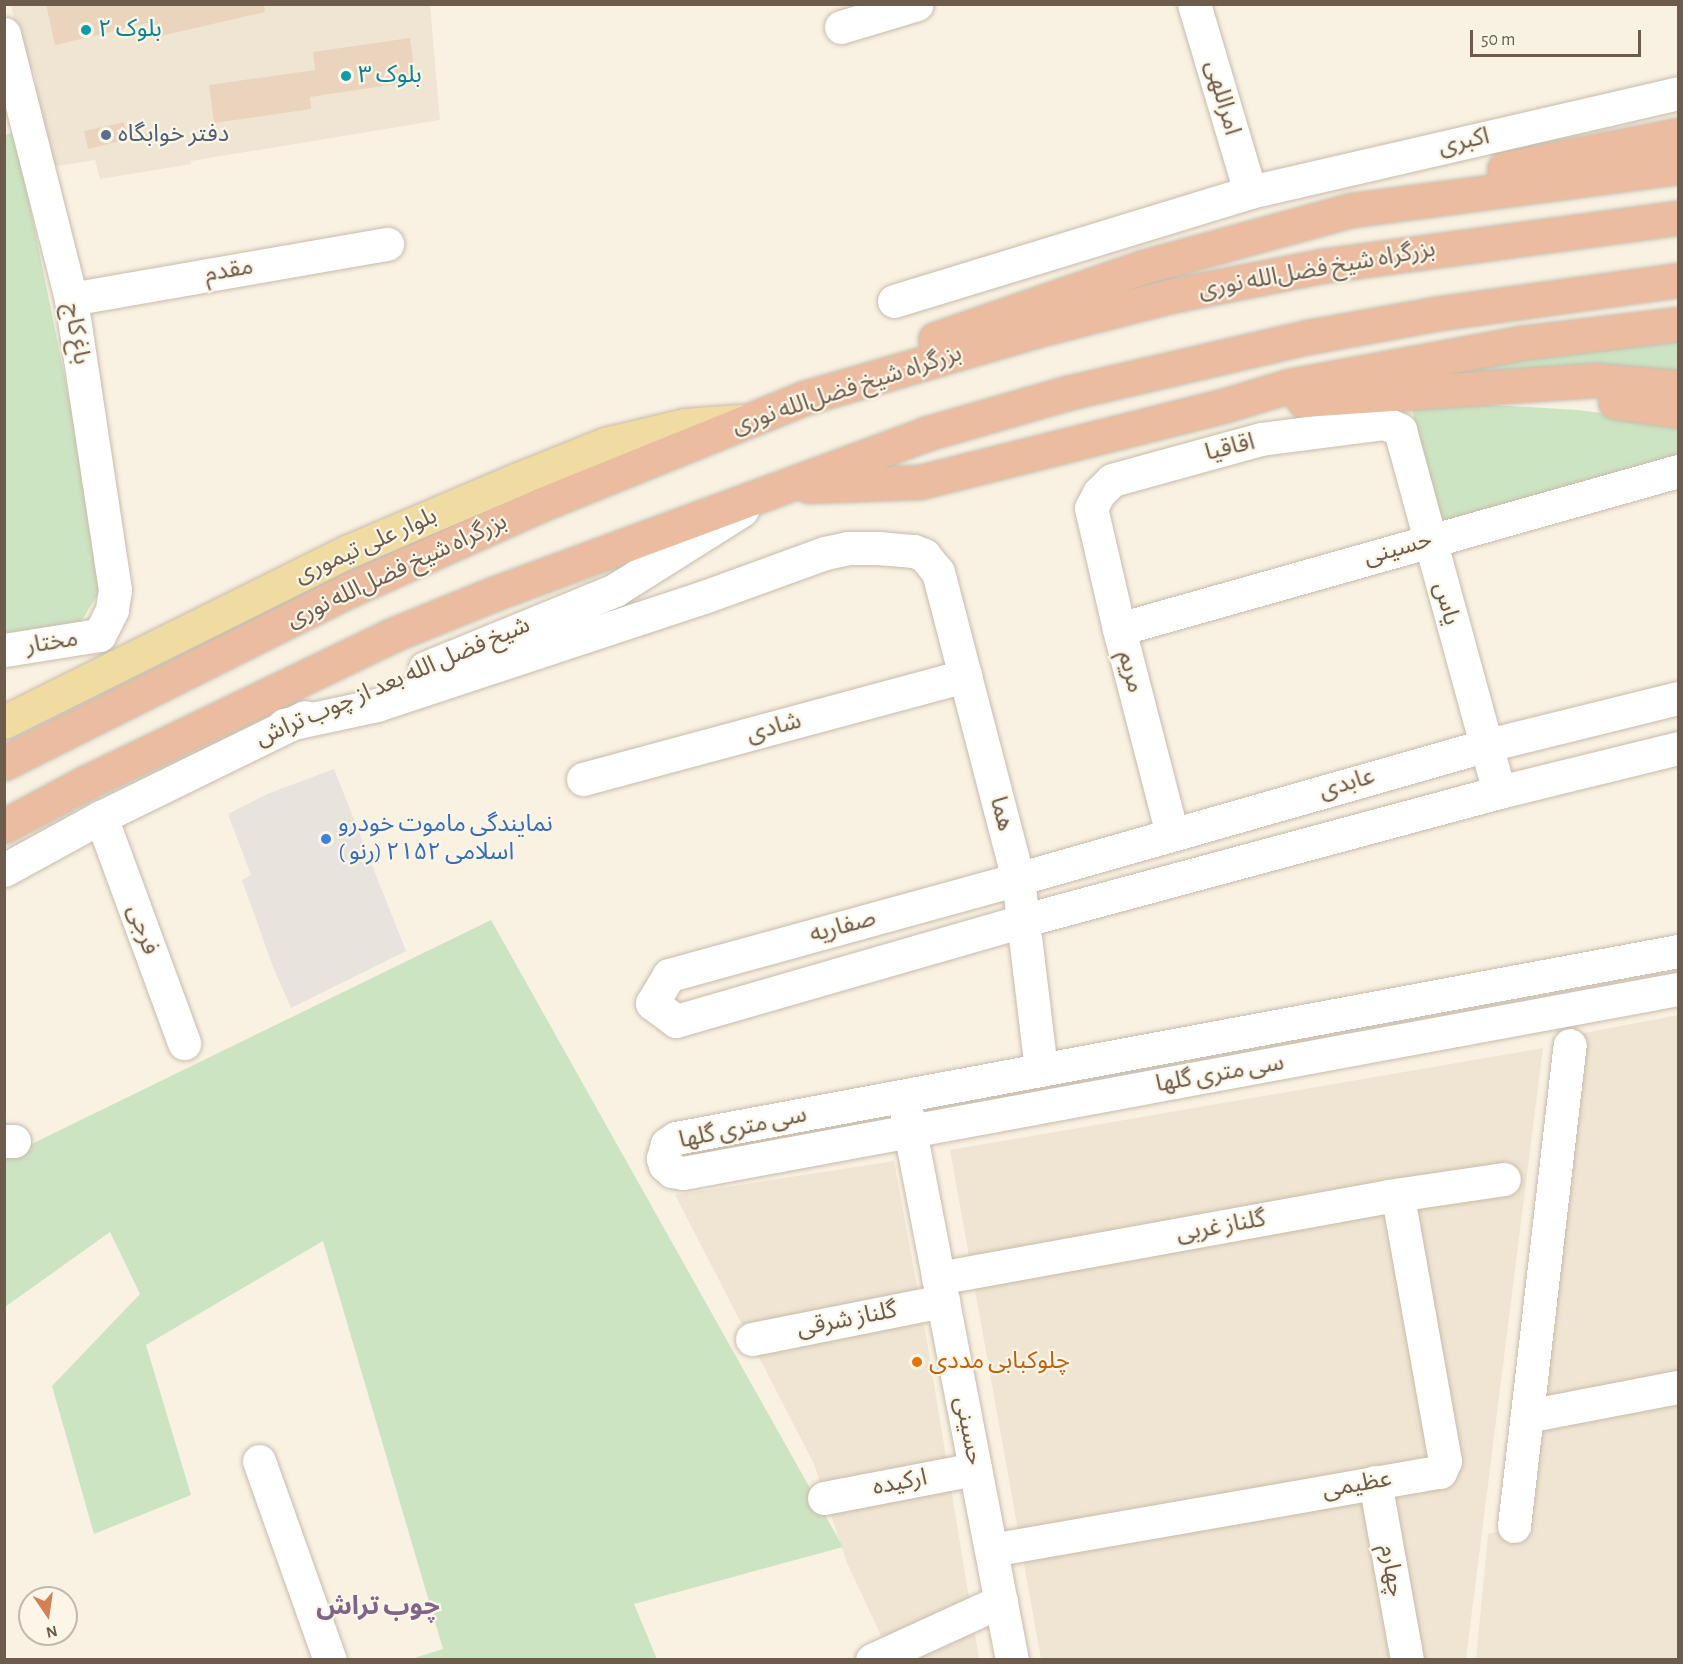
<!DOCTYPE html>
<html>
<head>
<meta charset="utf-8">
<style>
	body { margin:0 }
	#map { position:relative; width:1683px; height:1664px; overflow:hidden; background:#f9f2e3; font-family:"Alegreya Sans","Noto Sans Arabic",sans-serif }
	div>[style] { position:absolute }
	.residential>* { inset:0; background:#efe5d2 }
	.industrial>* { inset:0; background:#e8e4dd }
	.green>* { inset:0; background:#cde4c3 }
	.building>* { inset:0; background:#ebd4be; transform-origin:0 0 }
	.roads { filter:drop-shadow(0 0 2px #c8bbab) drop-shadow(0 0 2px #c8bbab) }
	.minor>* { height:33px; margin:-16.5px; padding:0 16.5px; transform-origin:16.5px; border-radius:16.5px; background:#fff }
	.major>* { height:33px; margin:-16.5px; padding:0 16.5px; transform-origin:16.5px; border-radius:16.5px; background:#f0dba2 }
	.highway>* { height:33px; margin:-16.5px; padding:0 16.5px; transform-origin:16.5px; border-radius:16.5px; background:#ecbca1 }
	.dots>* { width:16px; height:16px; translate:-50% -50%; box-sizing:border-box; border:3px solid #fcf6e8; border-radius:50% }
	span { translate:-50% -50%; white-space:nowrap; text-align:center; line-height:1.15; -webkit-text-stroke:4.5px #fcf6e8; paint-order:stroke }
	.culture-label { font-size:24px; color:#0d838f }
	.left { translate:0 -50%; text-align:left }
	.street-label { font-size:24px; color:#6d5b4c }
	.service-label { font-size:24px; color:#4e5e75 }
	.shop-label { font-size:24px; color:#366cbe }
	.food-label { font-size:24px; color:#c56008 }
	.neighbourhood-label { font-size:26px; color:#81648a; font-weight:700 }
	.frame { position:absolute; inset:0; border:6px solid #6d5b4c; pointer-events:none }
	.north { position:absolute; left:18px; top:1586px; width:60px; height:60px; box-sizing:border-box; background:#fcf6e8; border:2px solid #c3b8aa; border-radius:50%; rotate:167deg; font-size:16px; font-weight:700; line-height:24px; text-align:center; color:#6d5b4c }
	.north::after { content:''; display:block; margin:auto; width:21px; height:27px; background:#d47f56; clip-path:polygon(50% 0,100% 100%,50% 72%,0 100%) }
	.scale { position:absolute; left:1470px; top:30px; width:171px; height:27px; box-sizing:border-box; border:3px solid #6d5b4c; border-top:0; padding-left:8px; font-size:18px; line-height:21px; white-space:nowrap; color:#6d5b4c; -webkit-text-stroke:4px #fcf6e8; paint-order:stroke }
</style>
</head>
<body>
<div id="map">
	<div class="residential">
		<i style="clip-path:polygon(11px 5px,430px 5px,440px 120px,191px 161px,191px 164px,100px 179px,95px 160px,58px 166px,44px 159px,31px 98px,37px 86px,34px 71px,24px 62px)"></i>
		<i style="clip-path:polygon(1678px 1015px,1678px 1659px,1476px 1660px,1488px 1534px,1533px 1523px,1579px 1034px)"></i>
		<i style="clip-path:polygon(1543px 1048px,1466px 1659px,1041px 1659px,950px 1150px)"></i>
		<i style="clip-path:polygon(894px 1161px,927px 1341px,979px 1659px,892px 1659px,847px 1563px,814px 1464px,675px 1195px)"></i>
	</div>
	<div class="industrial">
		<i style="clip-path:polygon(334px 769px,406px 951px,291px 1008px,273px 967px,242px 880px,251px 875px,228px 814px,267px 794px)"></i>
	</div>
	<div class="green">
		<i style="clip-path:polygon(15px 132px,106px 581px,79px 625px,4px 633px,4px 135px)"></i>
		<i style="clip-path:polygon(1678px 331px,1678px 374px,1302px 389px)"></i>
		<i style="clip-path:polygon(1411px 404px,1476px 404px,1578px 410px,1678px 423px,1678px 457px,1438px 524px)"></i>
		<i style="clip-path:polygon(491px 920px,843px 1547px,634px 1604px,657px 1659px,411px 1659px,443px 1649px,323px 1241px,146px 1345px,191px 1495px,94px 1534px,52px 1386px,140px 1294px,110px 1232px,5px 1307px,5px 1157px)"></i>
	</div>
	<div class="building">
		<i style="clip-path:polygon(46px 4px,264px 4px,265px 12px,156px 37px,152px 22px,55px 45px)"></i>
		<i style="clip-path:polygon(410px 38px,416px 81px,310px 97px,311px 109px,214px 123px,209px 85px,315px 70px,313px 52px)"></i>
		<i style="left:124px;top:122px;width:18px;height:41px;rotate:77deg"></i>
	</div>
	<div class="roads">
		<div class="minor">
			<i style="left:1194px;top:4px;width:196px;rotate:73.4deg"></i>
			<i style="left:841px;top:27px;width:79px;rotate:-16.8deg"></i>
			<i style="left:4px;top:34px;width:273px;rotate:75.8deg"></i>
			<i style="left:71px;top:299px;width:294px;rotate:81.4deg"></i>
			<i style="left:115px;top:590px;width:20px;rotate:99deg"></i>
			<i style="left:112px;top:610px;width:28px;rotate:117deg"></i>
			<i style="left:99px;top:635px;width:96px;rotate:171deg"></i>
			<i style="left:71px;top:299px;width:321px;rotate:-9.9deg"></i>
			<i style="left:894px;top:301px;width:372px;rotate:-17deg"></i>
			<i style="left:1250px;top:192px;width:439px;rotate:-13deg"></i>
			<i style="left:1119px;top:629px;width:581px;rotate:-15.78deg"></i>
			<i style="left:425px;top:668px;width:205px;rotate:-22.3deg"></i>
			<i style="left:615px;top:590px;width:150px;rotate:-32.2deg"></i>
			<i style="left:1678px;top:698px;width:200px;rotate:166.1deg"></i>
			<i style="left:1484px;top:746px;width:485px;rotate:164.1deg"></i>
			<i style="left:1018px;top:879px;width:362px;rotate:164.6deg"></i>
			<i style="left:669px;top:975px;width:33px;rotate:121deg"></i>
			<i style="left:652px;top:1003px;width:30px;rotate:37deg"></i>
			<i style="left:676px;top:1021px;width:363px;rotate:-16.1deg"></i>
			<i style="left:1025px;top:920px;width:491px;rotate:-15.1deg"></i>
			<i style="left:1499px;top:792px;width:184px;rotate:-13.8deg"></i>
			<i style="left:284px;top:725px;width:95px;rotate:-12.1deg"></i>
			<i style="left:377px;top:705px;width:344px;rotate:-18.3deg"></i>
			<i style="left:704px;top:597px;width:129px;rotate:-20deg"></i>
			<i style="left:825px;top:553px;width:24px;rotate:-12deg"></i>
			<i style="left:848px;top:548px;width:30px"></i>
			<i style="left:878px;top:548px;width:36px;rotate:5deg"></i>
			<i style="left:914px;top:551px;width:11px;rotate:22deg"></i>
			<i style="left:924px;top:555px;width:22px;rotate:51deg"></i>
			<i style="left:938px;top:572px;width:317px;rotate:75.4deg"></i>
			<i style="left:1018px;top:879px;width:192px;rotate:83.1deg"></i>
			<i style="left:583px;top:779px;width:396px;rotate:-15.1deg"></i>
			<i style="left:101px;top:817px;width:241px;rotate:69.8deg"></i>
			<i style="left:1172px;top:834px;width:212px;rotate:-104.5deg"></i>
			<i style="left:1119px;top:629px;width:124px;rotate:-103deg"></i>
			<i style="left:1091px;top:508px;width:17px;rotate:-62deg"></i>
			<i style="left:1099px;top:493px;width:18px;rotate:-45deg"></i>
			<i style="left:1112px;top:480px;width:155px;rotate:-15.4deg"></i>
			<i style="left:1261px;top:439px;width:125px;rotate:-7.4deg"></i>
			<i style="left:1385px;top:423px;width:17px;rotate:25deg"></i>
			<i style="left:1400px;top:430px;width:375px;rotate:74.7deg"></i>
			<i style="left:4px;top:870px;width:111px;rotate:-28.7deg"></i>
			<i style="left:101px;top:817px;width:227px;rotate:-26.1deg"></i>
			<i style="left:1678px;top:951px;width:1019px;rotate:169.43deg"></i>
			<i style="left:676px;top:1138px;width:11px;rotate:146deg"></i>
			<i style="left:667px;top:1144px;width:15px;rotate:106deg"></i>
			<i style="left:663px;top:1158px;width:7px;rotate:74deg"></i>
			<i style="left:665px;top:1165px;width:9px;rotate:41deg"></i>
			<i style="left:672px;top:1171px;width:11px;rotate:10deg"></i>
			<i style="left:683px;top:1173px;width:1012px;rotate:-10.48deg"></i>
			<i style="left:906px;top:1110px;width:560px;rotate:79.09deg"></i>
			<i style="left:4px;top:1141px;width:10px"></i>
			<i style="left:938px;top:1278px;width:458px;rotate:-10.3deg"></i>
			<i style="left:1389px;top:1196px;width:116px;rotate:-8.4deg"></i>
			<i style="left:752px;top:1339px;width:195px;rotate:-11.3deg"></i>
			<i style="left:1527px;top:1416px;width:154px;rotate:-10.9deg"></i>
			<i style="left:259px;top:1461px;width:211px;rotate:70.4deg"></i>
			<i style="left:1375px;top:1482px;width:181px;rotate:79.8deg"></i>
			<i style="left:824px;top:1498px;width:154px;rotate:-10.9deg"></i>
			<i style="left:1514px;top:1526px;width:484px;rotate:-83.4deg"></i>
			<i style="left:991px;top:1550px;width:456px;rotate:-9.9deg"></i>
			<i style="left:1440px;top:1472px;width:12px;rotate:-66deg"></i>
			<i style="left:1445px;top:1461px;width:262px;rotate:-100.1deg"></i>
			<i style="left:1399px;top:1203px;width:12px;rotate:-145deg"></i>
			<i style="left:872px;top:1660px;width:142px;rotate:-24.6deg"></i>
		</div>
		<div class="major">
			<i style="left:4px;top:722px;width:385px;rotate:-26.4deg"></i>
			<i style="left:349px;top:551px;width:184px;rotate:-23.1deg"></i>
			<i style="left:518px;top:479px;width:94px;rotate:-21.9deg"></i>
			<i style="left:605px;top:444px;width:82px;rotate:-13.4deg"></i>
			<i style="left:685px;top:425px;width:55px;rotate:-4.2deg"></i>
		</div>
		<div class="highway">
			<i style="left:1504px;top:169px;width:177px;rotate:-11.1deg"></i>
			<i style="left:935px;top:339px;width:220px;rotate:-19.1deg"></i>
			<i style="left:1143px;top:267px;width:217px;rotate:-15.3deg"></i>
			<i style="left:1352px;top:210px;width:329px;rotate:-7.5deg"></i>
			<i style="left:1303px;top:400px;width:294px;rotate:-3.9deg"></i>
			<i style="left:1596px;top:380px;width:82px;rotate:4.9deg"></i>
			<i style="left:1615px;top:402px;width:64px;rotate:8.1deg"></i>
			<i style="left:809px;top:486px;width:111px;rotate:-2.1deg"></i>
			<i style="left:920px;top:482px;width:312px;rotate:-14.1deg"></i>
			<i style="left:1223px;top:406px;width:69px;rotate:-16.9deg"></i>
			<i style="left:1289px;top:386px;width:236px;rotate:-10.5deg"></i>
			<i style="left:1521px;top:343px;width:158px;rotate:-6.9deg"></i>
			<i style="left:4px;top:763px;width:387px;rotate:-26.6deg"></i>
			<i style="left:350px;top:590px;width:210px;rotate:-24.1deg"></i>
			<i style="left:542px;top:504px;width:283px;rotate:-22deg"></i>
			<i style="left:804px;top:398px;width:255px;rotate:-16.2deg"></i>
			<i style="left:1049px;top:327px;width:125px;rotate:-14.4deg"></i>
			<i style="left:1170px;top:296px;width:155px;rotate:-11.2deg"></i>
			<i style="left:1322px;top:266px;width:359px;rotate:-7.7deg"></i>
			<i style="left:4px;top:826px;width:92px;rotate:-28deg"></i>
			<i style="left:85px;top:783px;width:339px;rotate:-25.7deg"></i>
			<i style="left:390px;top:636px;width:114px;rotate:-22.1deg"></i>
			<i style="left:496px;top:593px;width:458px;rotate:-20.3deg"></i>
			<i style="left:925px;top:434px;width:148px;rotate:-16.1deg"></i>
			<i style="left:1067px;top:393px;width:247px;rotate:-13.1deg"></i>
			<i style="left:1308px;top:337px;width:128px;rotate:-10.3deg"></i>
			<i style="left:1434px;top:314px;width:246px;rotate:-7.9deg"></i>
		</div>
	</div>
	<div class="dots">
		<i style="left:86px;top:30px;background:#0f9aa8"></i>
		<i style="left:346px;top:76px;background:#0f9aa8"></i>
		<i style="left:106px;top:135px;background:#5c6f8a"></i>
		<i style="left:326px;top:839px;background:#3f7fe0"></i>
		<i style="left:917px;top:1362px;background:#e8710a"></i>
	</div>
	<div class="culture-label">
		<span class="left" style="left:98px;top:30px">بلوک ۲</span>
		<span class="left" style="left:358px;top:76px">بلوک ۳</span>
	</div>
	<div class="street-label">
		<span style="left:1222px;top:98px;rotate:74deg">امراللهی</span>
		<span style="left:1464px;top:142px;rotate:-13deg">اکبری</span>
		<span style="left:1317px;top:270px;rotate:-10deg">بزرگراه شیخ فضل‌الله نوری</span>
		<span style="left:229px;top:271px;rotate:-10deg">مقدم</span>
		<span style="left:76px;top:334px;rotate:80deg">باغ کاج</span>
		<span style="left:847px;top:390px;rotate:-18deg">بزرگراه شیخ فضل‌الله نوری</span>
		<span style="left:1230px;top:448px;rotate:-14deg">اقاقیا</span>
		<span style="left:366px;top:546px;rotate:-24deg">بلوار علی تیموری</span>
		<span style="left:1398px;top:549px;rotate:-16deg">حسینی</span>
		<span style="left:397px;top:571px;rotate:-25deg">بزرگراه شیخ فضل‌الله نوری</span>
		<span style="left:1446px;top:604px;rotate:75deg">یاس</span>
		<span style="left:52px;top:643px;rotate:-9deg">مختار</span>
		<span style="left:1130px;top:672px;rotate:75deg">مریم</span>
		<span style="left:393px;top:682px;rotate:-23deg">شیخ فضل الله بعد از چوب تراش</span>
		<span style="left:774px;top:728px;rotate:-15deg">شادی</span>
		<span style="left:1347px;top:784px;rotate:-16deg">عابدی</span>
		<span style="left:1001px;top:814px;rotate:75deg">هما</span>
		<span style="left:843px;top:927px;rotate:-15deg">صفاریه</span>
		<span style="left:142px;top:930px;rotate:70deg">فرجی</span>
		<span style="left:1220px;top:1074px;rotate:-10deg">سی متری گلها</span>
		<span style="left:743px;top:1128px;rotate:-12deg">سی متری گلها</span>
		<span style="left:1221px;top:1227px;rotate:-10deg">گلناز غربی</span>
		<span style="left:847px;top:1320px;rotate:-11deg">گلناز شرقی</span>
		<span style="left:968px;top:1431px;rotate:79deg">حسینی</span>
		<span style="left:900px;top:1483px;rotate:-11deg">ارکیده</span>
		<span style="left:1357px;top:1485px;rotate:-10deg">عظیمی</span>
		<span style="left:1391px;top:1571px;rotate:80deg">چهارم</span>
	</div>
	<div class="service-label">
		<span class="left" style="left:118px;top:135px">دفتر خوابگاه</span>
	</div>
	<div class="shop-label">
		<span class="left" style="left:338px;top:839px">نمایندگی ماموت خودرو<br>( رنو) اسلامی ۲۱۵۲</span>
	</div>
	<div class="food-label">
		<span class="left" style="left:929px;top:1362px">چلوکبابی مددی</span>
	</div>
	<div class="neighbourhood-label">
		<span style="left:378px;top:1607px">چوب تراش</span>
	</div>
	<div class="frame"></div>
	<div class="north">N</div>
	<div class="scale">50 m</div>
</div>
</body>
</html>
